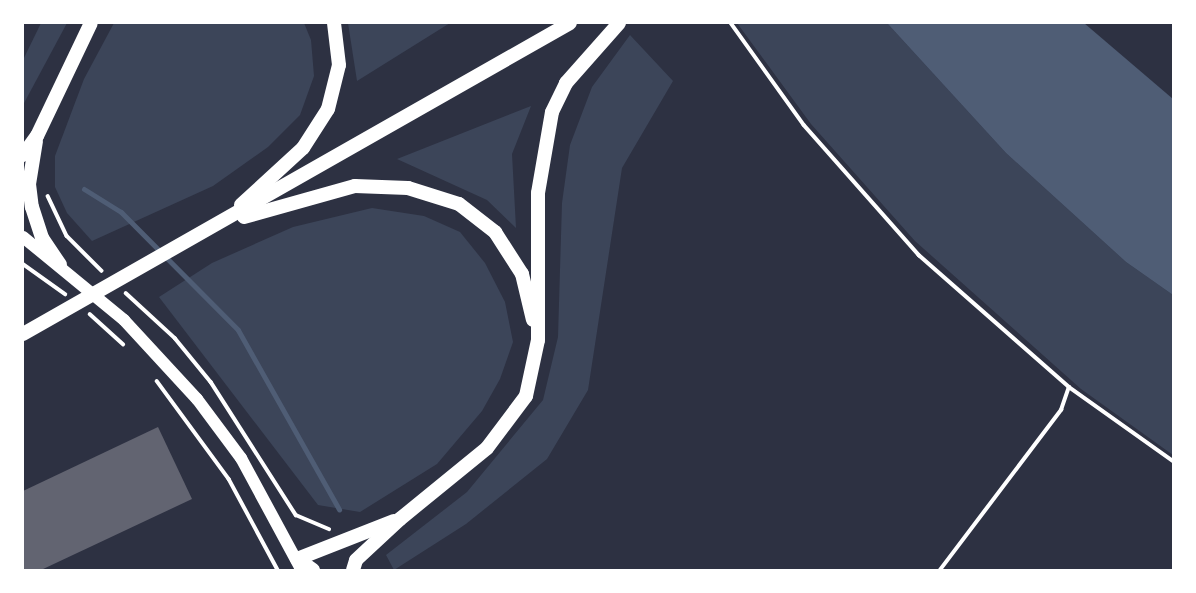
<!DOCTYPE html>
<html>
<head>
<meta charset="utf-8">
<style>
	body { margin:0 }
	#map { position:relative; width:1196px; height:593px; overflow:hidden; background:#2d3142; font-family:Ubuntu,sans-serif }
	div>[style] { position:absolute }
	.green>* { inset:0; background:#3c4559 }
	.water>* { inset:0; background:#4f5d75 }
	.stream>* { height:5px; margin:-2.5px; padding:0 2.5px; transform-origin:2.5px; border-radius:2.5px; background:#4f5d75 }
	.building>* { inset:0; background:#626471 }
	.path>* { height:3.5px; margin:-1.75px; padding:0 1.75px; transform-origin:1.75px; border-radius:1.75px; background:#fff }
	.secondary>* { height:12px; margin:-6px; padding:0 6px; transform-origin:6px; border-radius:6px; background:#fff }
	.primary>* { height:14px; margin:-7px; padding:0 7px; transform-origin:7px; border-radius:7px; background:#fff }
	span { translate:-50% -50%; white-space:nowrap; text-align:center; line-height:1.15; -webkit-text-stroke:6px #fff; paint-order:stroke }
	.frame { position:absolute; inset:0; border:24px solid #fff; pointer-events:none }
</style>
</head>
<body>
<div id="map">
	<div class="green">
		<i style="clip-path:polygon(41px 23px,67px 23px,23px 105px,23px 60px)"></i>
		<i style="clip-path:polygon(114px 23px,304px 23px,311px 40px,314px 76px,300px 115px,268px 147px,213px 186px,92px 241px,67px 213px,55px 187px,55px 156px,84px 79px)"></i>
		<i style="clip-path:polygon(348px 23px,450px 23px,357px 81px)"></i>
		<i style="clip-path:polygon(737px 23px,887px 23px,1006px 153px,1126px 262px,1173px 295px,1173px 455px,1081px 389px,915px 241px,811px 124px)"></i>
		<i style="clip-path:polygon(630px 35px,673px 81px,622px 168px,588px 390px,547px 459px,466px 524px,394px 570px,386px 555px,467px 492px,543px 400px,558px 337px,562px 203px,570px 145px,592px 87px)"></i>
		<i style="clip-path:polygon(531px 106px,512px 154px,516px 228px,487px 200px,397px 159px)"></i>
		<i style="clip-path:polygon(372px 208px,424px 216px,460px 232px,485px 263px,505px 302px,513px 342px,500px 379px,482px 411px,437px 464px,360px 512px,318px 505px,159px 297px,212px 263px,293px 227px)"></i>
	</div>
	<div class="water">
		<i style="clip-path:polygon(887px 23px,1084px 23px,1173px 99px,1173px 295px,1126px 262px,1006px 153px)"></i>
	</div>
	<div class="stream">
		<i style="left:84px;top:189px;width:44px;rotate:31.9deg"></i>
		<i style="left:121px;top:212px;width:166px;rotate:45.2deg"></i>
		<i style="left:238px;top:330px;width:206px;rotate:60.6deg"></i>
	</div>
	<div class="building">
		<i style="clip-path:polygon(158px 427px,192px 499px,41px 570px,23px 570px,23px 491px)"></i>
	</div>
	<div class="path">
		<i style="left:731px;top:23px;width:125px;rotate:54.4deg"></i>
		<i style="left:804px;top:125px;width:174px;rotate:48.5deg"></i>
		<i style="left:919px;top:255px;width:200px;rotate:41.3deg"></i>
		<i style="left:1069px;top:387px;width:128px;rotate:35.4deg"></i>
		<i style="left:48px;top:196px;width:44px;rotate:64.6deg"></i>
		<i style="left:67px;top:236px;width:49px;rotate:45deg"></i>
		<i style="left:23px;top:264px;width:52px;rotate:35.5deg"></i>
		<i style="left:126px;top:293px;width:67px;rotate:42.6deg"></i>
		<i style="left:175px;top:338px;width:57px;rotate:50.7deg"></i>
		<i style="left:211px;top:382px;width:158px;rotate:57.4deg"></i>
		<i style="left:296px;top:515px;width:36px;rotate:23deg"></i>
		<i style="left:90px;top:314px;width:45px;rotate:42.3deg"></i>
		<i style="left:157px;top:381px;width:122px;rotate:53.7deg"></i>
		<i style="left:229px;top:479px;width:103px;rotate:61.7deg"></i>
		<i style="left:940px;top:570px;width:201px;rotate:-52.9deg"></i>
		<i style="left:1061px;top:410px;width:24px;rotate:-71deg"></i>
	</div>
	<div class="secondary">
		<i style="left:23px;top:237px;width:131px;rotate:39.4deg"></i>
		<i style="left:124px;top:320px;width:108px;rotate:47.3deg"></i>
		<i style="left:197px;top:399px;width:74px;rotate:53.3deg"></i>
		<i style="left:241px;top:458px;width:124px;rotate:61.6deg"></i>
	</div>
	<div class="primary">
		<i style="left:36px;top:141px;width:44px;rotate:99.2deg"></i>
		<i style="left:29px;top:184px;width:23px;rotate:83deg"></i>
		<i style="left:32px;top:207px;width:33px;rotate:72deg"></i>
		<i style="left:42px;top:238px;width:32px;rotate:56deg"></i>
		<i style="left:23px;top:155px;width:24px;rotate:-54deg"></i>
		<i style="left:37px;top:136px;width:125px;rotate:-64.5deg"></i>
		<i style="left:241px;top:205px;width:84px;rotate:-42.6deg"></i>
		<i style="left:303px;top:148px;width:46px;rotate:-57.3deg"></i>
		<i style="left:328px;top:109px;width:45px;rotate:-76deg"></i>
		<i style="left:339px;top:65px;width:42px;rotate:-96.8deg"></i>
		<i style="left:244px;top:217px;width:115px;rotate:-15.6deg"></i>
		<i style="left:355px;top:186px;width:53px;rotate:2.2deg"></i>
		<i style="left:408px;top:188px;width:53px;rotate:17.4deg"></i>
		<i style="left:459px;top:204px;width:46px;rotate:37.9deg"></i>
		<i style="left:495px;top:232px;width:50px;rotate:57.3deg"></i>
		<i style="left:522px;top:274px;width:47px;rotate:76.6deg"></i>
		<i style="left:23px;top:334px;width:629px;rotate:-29.62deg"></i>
		<i style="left:313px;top:570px;width:19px;rotate:-145deg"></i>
		<i style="left:297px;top:559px;width:104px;rotate:-21.4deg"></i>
		<i style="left:353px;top:570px;width:10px;rotate:-73deg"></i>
		<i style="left:356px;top:560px;width:60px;rotate:-43deg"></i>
		<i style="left:400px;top:519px;width:112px;rotate:-39.2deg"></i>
		<i style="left:487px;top:448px;width:65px;rotate:-53.1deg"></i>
		<i style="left:526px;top:396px;width:57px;rotate:-77.9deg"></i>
		<i style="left:538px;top:340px;width:147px;rotate:-90deg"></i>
		<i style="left:538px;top:193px;width:82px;rotate:-80.2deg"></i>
		<i style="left:552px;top:112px;width:32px;rotate:-64deg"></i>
		<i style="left:566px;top:83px;width:80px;rotate:-48.5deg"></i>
	</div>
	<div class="frame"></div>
</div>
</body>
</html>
